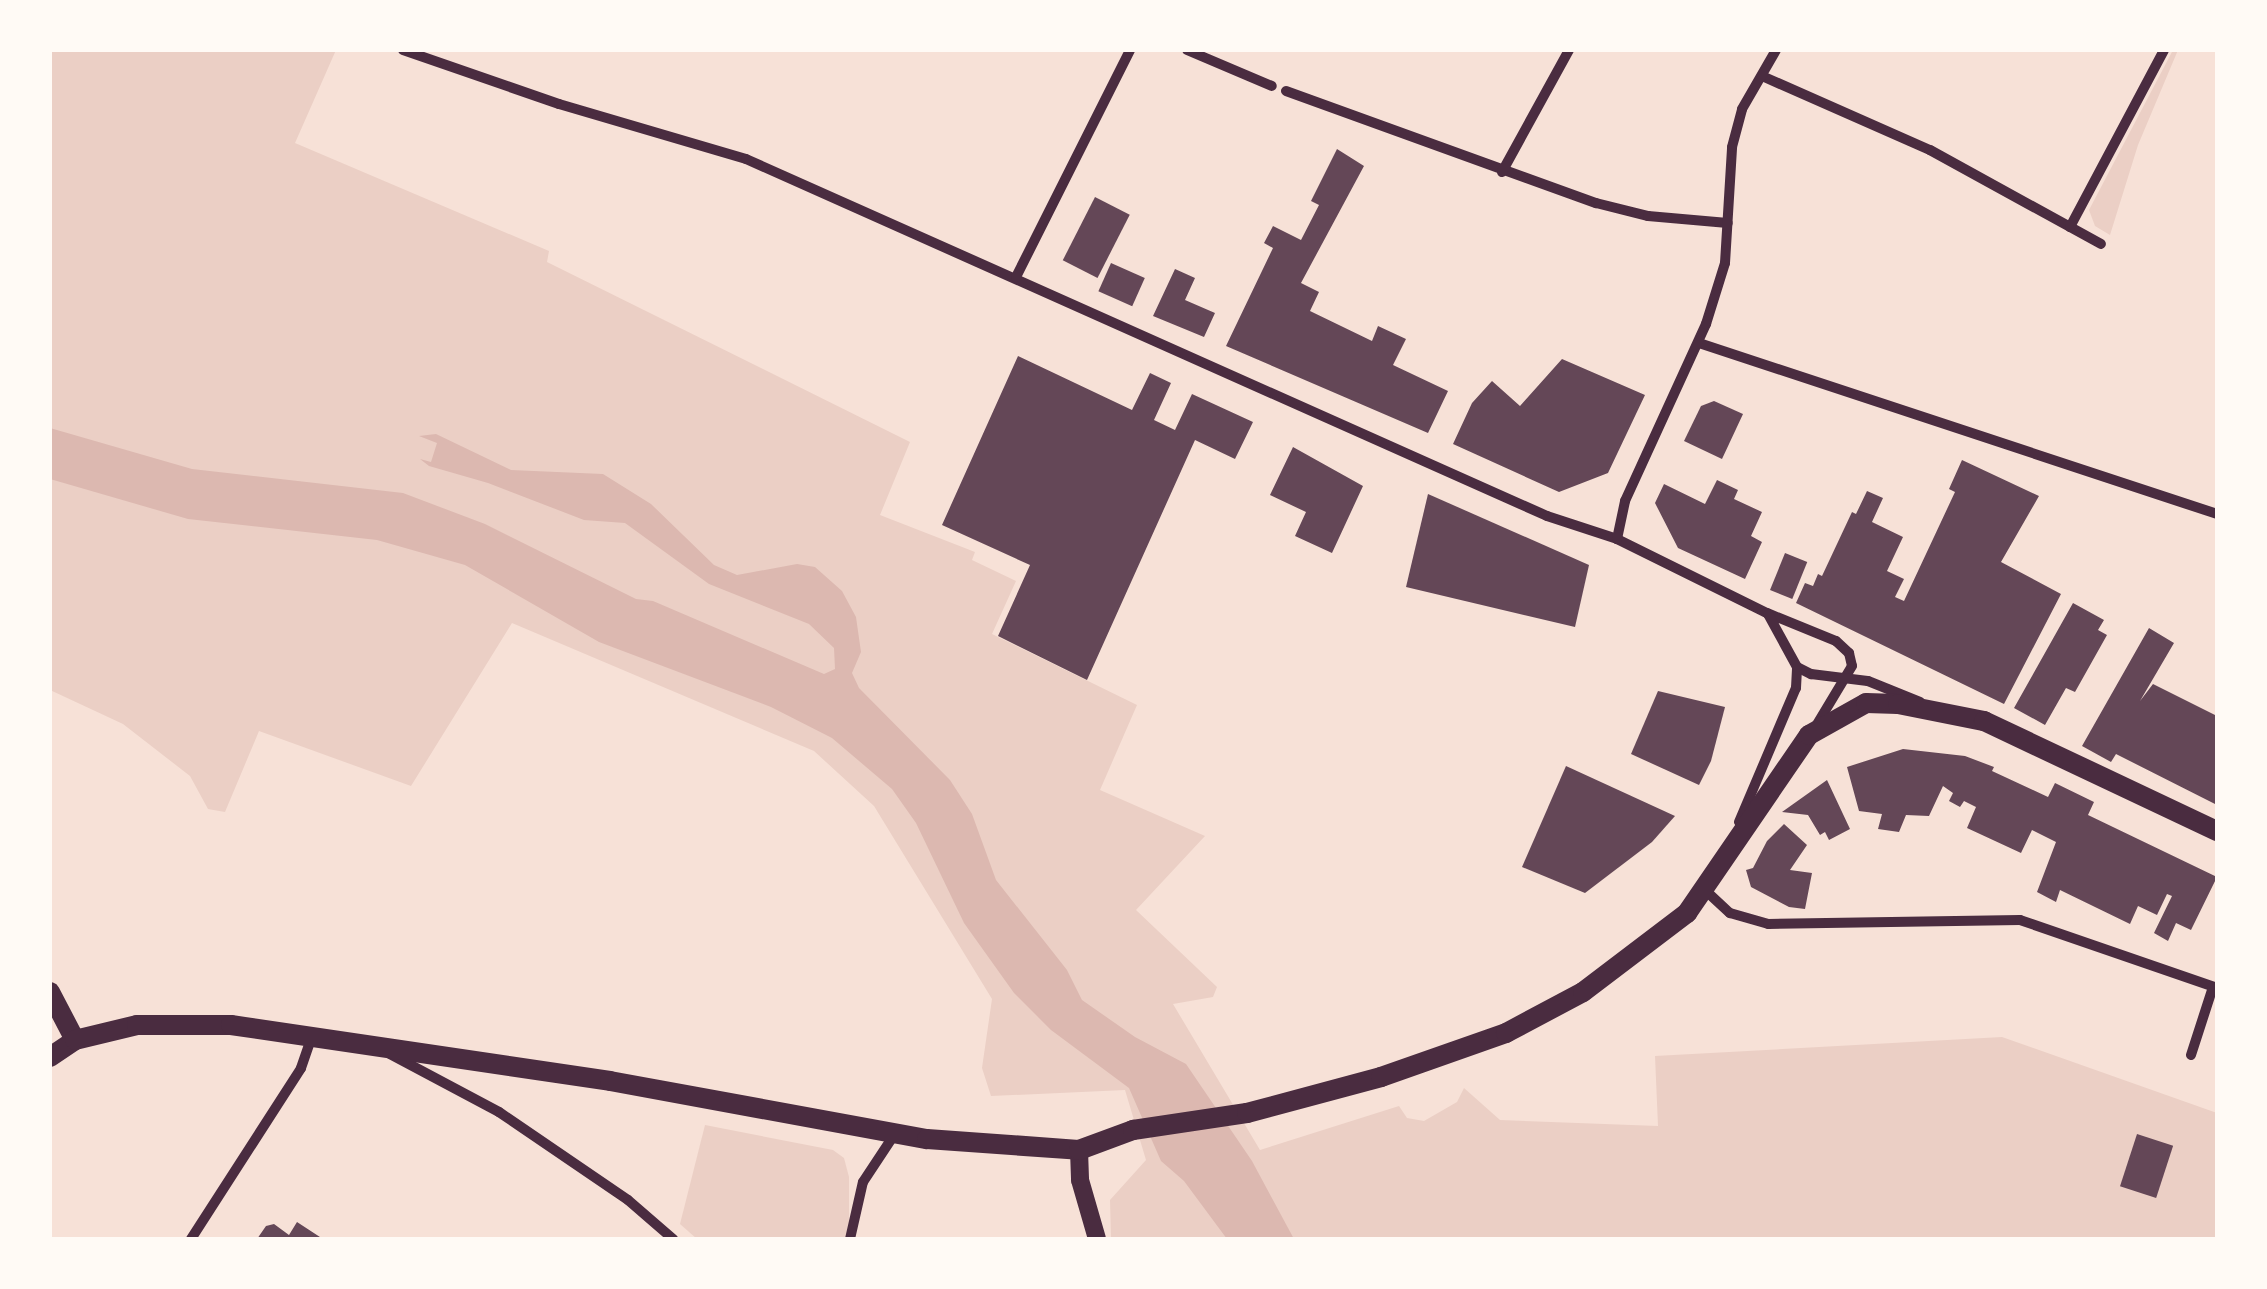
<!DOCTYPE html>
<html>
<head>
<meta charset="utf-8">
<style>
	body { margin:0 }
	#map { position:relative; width:2267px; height:1289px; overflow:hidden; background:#f7e1d7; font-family:Mulish,sans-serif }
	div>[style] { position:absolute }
	.green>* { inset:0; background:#ebcfc5 }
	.water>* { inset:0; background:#dcb8b0 }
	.building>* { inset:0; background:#644757; transform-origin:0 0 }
	.minor>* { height:10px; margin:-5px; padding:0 5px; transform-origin:5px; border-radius:5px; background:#4a2c40 }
	.tertiary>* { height:18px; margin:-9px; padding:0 9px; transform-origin:9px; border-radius:9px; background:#4a2c40 }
	.secondary>* { height:20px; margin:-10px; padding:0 10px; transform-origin:10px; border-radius:10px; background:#4a2c40 }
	span { translate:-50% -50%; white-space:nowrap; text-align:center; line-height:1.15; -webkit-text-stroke:10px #fffaf5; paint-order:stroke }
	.frame { position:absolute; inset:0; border:52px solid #fffaf5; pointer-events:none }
</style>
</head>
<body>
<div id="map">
	<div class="green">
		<i style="clip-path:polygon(50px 50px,336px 50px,295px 143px,549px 251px,547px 262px,910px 442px,880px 515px,975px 552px,972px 560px,1016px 581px,992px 634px,1137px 705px,1100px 790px,1205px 836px,1136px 910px,1217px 987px,1213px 997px,1173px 1004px,1260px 1150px,1399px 1106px,1407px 1118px,1424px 1121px,1457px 1102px,1464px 1088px,1500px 1120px,1658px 1126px,1655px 1056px,2002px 1037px,2217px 1113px,2217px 1239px,1111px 1239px,1110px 1200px,1146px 1160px,1125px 1090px,991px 1096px,982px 1068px,992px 999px,874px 806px,814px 751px,512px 623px,411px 786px,259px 731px,225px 812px,208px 809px,190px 776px,123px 724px,50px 690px)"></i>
		<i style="clip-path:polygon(2173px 50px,2178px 50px,2138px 145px,2110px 235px,2095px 226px,2089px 210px)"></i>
		<i style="clip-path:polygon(705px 1125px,833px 1150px,844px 1158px,849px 1177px,849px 1239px,697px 1239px,680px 1224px)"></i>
	</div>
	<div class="water">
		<i style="clip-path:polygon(50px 428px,192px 469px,403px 493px,485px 524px,636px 599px,653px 601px,824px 674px,835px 669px,834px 648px,809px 624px,709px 584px,625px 523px,584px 520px,488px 483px,429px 466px,420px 459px,431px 462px,437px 443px,419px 436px,436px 434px,511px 470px,603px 474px,651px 504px,714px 565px,737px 575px,797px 564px,815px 567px,842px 591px,856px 617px,861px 652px,852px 673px,859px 688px,950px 780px,972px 814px,996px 880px,1067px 970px,1082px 1000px,1135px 1037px,1186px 1064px,1252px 1161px,1294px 1239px,1227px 1239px,1184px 1181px,1161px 1161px,1129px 1088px,1051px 1030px,1014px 993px,964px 923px,916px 823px,892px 789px,832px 738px,771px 707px,599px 642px,465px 565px,377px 540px,188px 519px,50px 479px)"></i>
	</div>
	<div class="building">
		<i style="clip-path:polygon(1337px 149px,1364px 166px,1301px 283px,1319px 292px,1310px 311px,1372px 341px,1378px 326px,1406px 339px,1393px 365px,1448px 391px,1428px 433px,1226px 346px,1273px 248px,1264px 243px,1273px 226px,1301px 240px,1319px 205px,1311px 201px)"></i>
		<i style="left:1095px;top:197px;width:39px;height:71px;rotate:27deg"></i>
		<i style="left:1111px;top:263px;width:37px;height:31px;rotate:24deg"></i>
		<i style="clip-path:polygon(1175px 269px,1195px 278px,1185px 300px,1215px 313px,1204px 337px,1153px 316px)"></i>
		<i style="clip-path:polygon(1018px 356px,1132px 410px,1150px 373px,1171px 383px,1154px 420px,1175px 430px,1192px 394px,1253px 422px,1235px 459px,1195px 440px,1087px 680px,998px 636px,1030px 565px,942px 525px)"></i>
		<i style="clip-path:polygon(1562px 359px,1645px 395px,1608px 473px,1559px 492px,1453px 444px,1472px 403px,1492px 381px,1520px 406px)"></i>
		<i style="clip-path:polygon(1714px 401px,1743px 414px,1722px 459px,1684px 441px,1701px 406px)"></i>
		<i style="clip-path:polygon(1293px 447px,1363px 486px,1332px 553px,1295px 536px,1306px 512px,1270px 495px)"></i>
		<i style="clip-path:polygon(1962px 460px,2039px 496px,2001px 562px,2061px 594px,2004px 704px,1796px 603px,1805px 583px,1813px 586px,1818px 574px,1822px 576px,1852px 512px,1856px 514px,1867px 491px,1883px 498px,1872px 522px,1903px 537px,1887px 571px,1904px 579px,1895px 597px,1904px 601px,1955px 492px,1949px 489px)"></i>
		<i style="clip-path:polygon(1717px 480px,1738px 490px,1734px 499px,1762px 512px,1751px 536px,1762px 542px,1745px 579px,1678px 548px,1655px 503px,1664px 484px,1705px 504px)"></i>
		<i style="clip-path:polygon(1428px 494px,1589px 565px,1575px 627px,1406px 587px)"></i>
		<i style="left:1785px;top:553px;width:24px;height:40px;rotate:22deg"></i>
		<i style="clip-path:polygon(2073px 603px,2104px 620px,2098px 630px,2107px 635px,2075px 692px,2066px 688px,2045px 725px,2014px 708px)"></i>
		<i style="clip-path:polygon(2149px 628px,2174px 643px,2140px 701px,2153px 684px,2217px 716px,2217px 805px,2116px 754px,2111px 762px,2082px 746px)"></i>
		<i style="clip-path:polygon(1658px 691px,1725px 707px,1711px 761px,1699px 785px,1631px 754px)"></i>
		<i style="clip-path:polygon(1903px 749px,1965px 756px,1994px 767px,1992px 771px,2048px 797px,2055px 783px,2094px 802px,2088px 815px,2217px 877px,2191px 930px,2176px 923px,2168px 941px,2154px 933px,2172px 896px,2167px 894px,2157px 915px,2138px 906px,2130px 924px,2060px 890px,2056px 902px,2037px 892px,2056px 842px,2032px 830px,2021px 853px,1967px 828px,1976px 807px,1964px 801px,1960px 807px,1949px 801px,1953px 793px,1943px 786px,1929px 816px,1906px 815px,1899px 832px,1878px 829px,1882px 814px,1859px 811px,1847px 767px)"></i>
		<i style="clip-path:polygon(1566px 766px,1675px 816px,1652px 842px,1585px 893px,1522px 867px)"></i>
		<i style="clip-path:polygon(1827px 780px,1850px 829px,1829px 840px,1825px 832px,1820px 835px,1808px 815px,1782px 812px)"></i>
		<i style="clip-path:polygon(1784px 824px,1807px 845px,1790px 870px,1812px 873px,1805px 909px,1789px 907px,1751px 887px,1746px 870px,1753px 868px,1767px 841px)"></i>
		<i style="left:2137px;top:1134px;width:38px;height:55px;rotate:18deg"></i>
		<i style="clip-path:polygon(297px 1222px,323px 1239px,257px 1239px,266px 1226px,274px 1224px,289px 1235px)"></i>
	</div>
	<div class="minor">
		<i style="left:403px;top:50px;width:165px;rotate:19.1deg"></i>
		<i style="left:559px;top:104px;width:195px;rotate:16.4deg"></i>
		<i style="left:746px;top:159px;width:877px;rotate:24.02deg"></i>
		<i style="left:1547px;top:516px;width:74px;rotate:18.2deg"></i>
		<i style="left:1617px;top:539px;width:167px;rotate:26.3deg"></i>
		<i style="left:1767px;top:613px;width:74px;rotate:22.1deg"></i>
		<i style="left:1836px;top:641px;width:18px;rotate:43deg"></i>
		<i style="left:1849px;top:653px;width:13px;rotate:77deg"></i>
		<i style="left:1852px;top:666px;width:70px;rotate:121deg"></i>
		<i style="left:1187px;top:50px;width:92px;rotate:23deg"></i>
		<i style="left:1762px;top:76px;width:184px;rotate:23.8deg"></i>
		<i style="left:1930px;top:150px;width:195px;rotate:28.8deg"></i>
		<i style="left:1286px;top:91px;width:330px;rotate:19.9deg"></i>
		<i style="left:1596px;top:203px;width:54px;rotate:14deg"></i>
		<i style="left:1648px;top:216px;width:80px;rotate:5deg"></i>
		<i style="left:1502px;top:172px;width:139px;rotate:-61.2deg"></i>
		<i style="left:2070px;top:227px;width:200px;rotate:-62deg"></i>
		<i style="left:1016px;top:277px;width:254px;rotate:-63.3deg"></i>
		<i style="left:1699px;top:343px;width:545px;rotate:18.27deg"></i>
		<i style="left:1617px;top:539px;width:39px;rotate:-78deg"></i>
		<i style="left:1625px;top:501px;width:195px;rotate:-65.4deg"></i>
		<i style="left:1706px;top:324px;width:64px;rotate:-72.7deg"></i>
		<i style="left:1725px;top:263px;width:116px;rotate:-86.5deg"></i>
		<i style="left:1732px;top:147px;width:39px;rotate:-75deg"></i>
		<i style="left:1742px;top:109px;width:68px;rotate:-60deg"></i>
		<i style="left:1797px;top:667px;width:16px;rotate:27deg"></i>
		<i style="left:1811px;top:674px;width:57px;rotate:7deg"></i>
		<i style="left:1868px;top:681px;width:56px;rotate:22deg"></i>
		<i style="left:1739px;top:822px;width:146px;rotate:-67deg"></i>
		<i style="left:1796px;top:688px;width:21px;rotate:-87deg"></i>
		<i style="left:1797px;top:667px;width:60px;rotate:-118.7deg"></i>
		<i style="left:1705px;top:890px;width:34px;rotate:43deg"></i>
		<i style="left:1730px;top:913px;width:40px;rotate:16deg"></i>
		<i style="left:1768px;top:924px;width:252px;rotate:-0.9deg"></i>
		<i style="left:2020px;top:920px;width:208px;rotate:19deg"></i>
		<i style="left:390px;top:1054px;width:123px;rotate:28deg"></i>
		<i style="left:499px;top:1112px;width:156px;rotate:34.3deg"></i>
		<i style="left:628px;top:1200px;width:60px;rotate:40.9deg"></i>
		<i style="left:2191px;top:1055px;width:71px;rotate:-72.1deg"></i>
		<i style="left:191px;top:1239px;width:203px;rotate:-57.2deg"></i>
		<i style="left:301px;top:1068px;width:34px;rotate:-71deg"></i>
		<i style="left:850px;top:1239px;width:58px;rotate:-77.2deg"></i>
		<i style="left:863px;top:1182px;width:60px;rotate:-56.6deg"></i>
	</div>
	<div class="tertiary">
		<i style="left:1079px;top:1150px;width:30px;rotate:88deg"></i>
		<i style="left:1080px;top:1180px;width:61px;rotate:73.9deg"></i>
	</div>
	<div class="secondary">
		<i style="left:50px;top:992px;width:54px;rotate:62.5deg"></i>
		<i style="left:50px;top:1057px;width:30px;rotate:-34deg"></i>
		<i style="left:75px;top:1040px;width:64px;rotate:-13.6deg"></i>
		<i style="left:137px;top:1025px;width:94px"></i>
		<i style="left:231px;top:1025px;width:383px;rotate:8.4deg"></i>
		<i style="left:610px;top:1081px;width:322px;rotate:10.4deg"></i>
		<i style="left:927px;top:1139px;width:152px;rotate:4.1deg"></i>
		<i style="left:1079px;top:1150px;width:58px;rotate:-20.3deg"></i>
		<i style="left:1133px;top:1130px;width:115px;rotate:-8.5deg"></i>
		<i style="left:1247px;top:1113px;width:139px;rotate:-15deg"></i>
		<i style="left:1381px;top:1077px;width:133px;rotate:-19.4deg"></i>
		<i style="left:1506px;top:1033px;width:87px;rotate:-28deg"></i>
		<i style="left:1583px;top:992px;width:131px;rotate:-37.2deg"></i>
		<i style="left:1687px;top:913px;width:216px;rotate:-55.6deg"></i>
		<i style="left:1809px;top:735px;width:65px;rotate:-29.3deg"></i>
		<i style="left:1866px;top:703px;width:32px;rotate:2deg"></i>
		<i style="left:1898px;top:704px;width:88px;rotate:11.2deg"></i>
		<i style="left:1984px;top:721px;width:258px;rotate:25.3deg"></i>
	</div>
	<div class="frame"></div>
</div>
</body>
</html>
